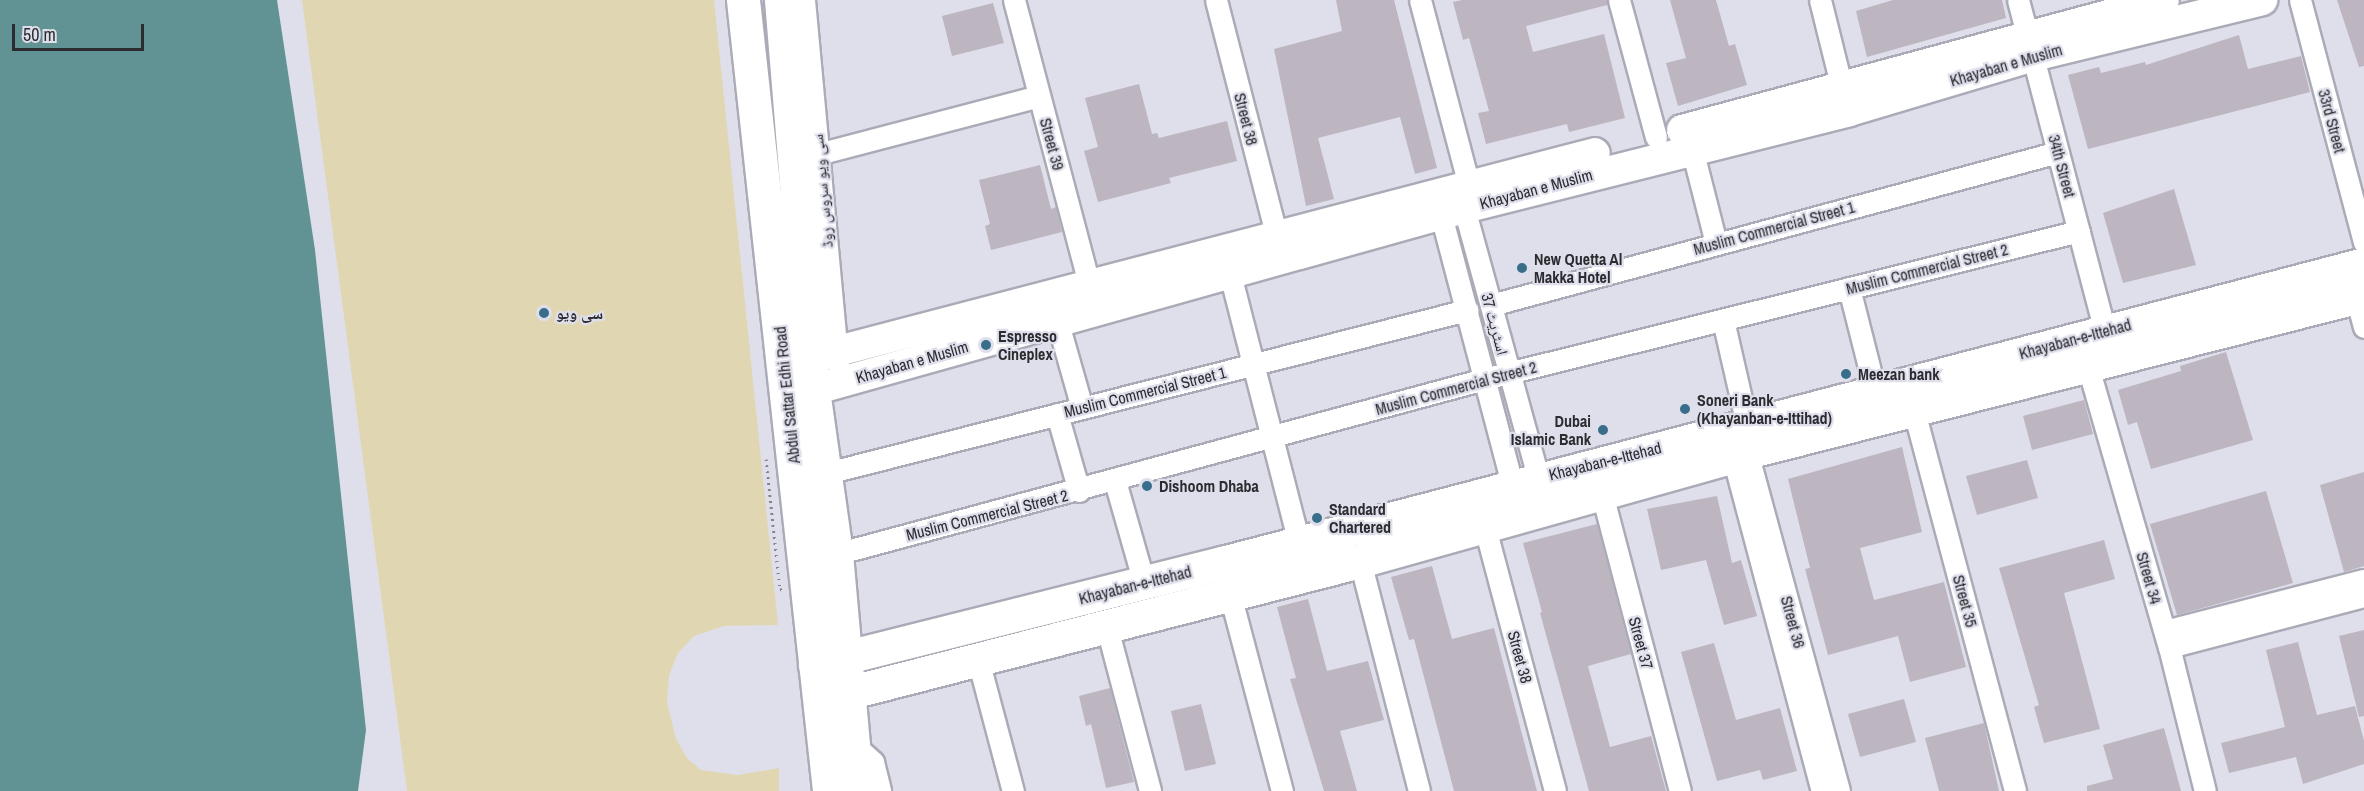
<!DOCTYPE html>
<meta charset="utf-8">
<style>
body{margin:0}
#map{position:relative;width:2364px;height:791px;overflow:hidden;background:#dedfeb;font-family:"Archivo Narrow","Noto Naskh Arabic",sans-serif}
div>[style]{position:absolute}
.sand>*{inset:0;background:#e0d7b2}
.water>*{inset:0;background:#629394}
.building>*{inset:0;background:#bdb5bf}
.path>*{height:3px;margin-top:-1.5px;transform-origin:0;background:repeating-linear-gradient(90deg,#84848d 0 1.5px,transparent 0 6px)}
.roads{filter:drop-shadow(2px 0 #aaabb6) drop-shadow(-2px 0 #aaabb6) drop-shadow(0 2px #aaabb6) drop-shadow(0 -2px #aaabb6)}
.street>*{height:21px;margin:-10.5px;padding:0 10.5px;transform-origin:10.5px;border-radius:10.5px;background:#fff}
.secondary>*{height:30px;margin:-15px;padding:0 15px;transform-origin:15px;border-radius:15px;background:#fff}
.primary>*{height:33px;margin:-16.5px;padding:0 16.5px;transform-origin:16.5px;border-radius:16.5px;background:#fff}
.dots>*{width:16px;height:16px;translate:-50% -50%;box-sizing:border-box;border:3px solid #dedfeb;border-radius:50%}
span{translate:-50% -50%;white-space:nowrap;text-align:center;line-height:1.15;-webkit-text-stroke:4.5px #dedfeb;paint-order:stroke}
.street-label{font-size:16px;color:#2b2b30}
.poi-label{font-size:16px;color:#2b2b30;font-weight:700}
.left{translate:0 -50%;text-align:left}
.right{translate:-100% -50%;text-align:right}
.scale{position:absolute;left:12px;top:24px;width:132px;height:27px;box-sizing:border-box;border:3px solid #2b2b30;border-top:0;padding-left:8px;font-size:18px;line-height:21px;white-space:nowrap;color:#2b2b30;-webkit-text-stroke:4px #dedfeb;paint-order:stroke}
</style>
<div id="map">
<div class="sand">
<div style="clip-path:polygon(302px 0,714px 0,778px 625px,724px 626px,694px 636px,678px 653px,669px 675px,667px 702px,676px 739px,687px 758px,701px 770px,738px 775px,779px 768px,779px 791px,407px 791px)"></div>
</div>
<div class="water">
<div style="clip-path:polygon(0 0,277px 0,315px 250px,366px 730px,358px 791px,0 791px)"></div>
</div>
<div class="building">
<div style="clip-path:polygon(1336px 0,1394px 0,1437px 168px,1415px 174px,1400px 117px,1318px 138px,1334px 199px,1306px 206px,1274px 49px,1342px 31px)"></div>
<div style="clip-path:polygon(1462px 0,1607px 0,1607px 5px,1526px 26px,1533px 52px,1604px 34px,1625px 118px,1569px 132px,1567px 124px,1486px 144px,1478px 113px,1489px 111px,1469px 38px,1463px 40px,1453px 2px)"></div>
<div style="clip-path:polygon(1670px 0,1716px 0,1729px 46px,1735px 44px,1747px 85px,1678px 106px,1666px 63px,1686px 58px)"></div>
<div style="clip-path:polygon(1893px 0,2002px 0,2006px 18px,1867px 57px,1856px 11px)"></div>
<div style="clip-path:polygon(2337px 0,2364px 0,2364px 66px,2359px 67px)"></div>
<div style="clip-path:polygon(993px 3px,1004px 43px,952px 56px,942px 16px)"></div>
<div style="clip-path:polygon(2239px 35px,2248px 69px,2301px 56px,2310px 92px,2088px 149px,2068px 75px,2099px 67px,2101px 73px,2145px 62px,2146px 65px)"></div>
<div style="clip-path:polygon(1139px 84px,1152px 134px,1157px 133px,1159px 138px,1227px 121px,1237px 161px,1169px 178px,1171px 183px,1098px 202px,1084px 151px,1098px 147px,1085px 98px)"></div>
<div style="clip-path:polygon(1040px 165px,1051px 209px,1056px 207px,1062px 232px,991px 250px,985px 226px,990px 224px,979px 180px)"></div>
<div style="clip-path:polygon(2174px 189px,2196px 265px,2123px 283px,2103px 213px)"></div>
<div style="clip-path:polygon(2226px 352px,2253px 440px,2151px 469px,2137px 422px,2128px 425px,2118px 390px,2181px 371px,2180px 366px)"></div>
<div style="clip-path:polygon(2084px 400px,2093px 434px,2032px 450px,2023px 416px)"></div>
<div style="clip-path:polygon(1902px 447px,1922px 532px,1860px 548px,1874px 600px,1944px 582px,1966px 667px,1910px 682px,1898px 636px,1828px 655px,1805px 569px,1810px 568px,1788px 479px)"></div>
<div style="clip-path:polygon(2027px 460px,2038px 498px,1977px 515px,1966px 476px)"></div>
<div style="clip-path:polygon(2364px 472px,2364px 566px,2344px 572px,2320px 485px)"></div>
<div style="clip-path:polygon(2266px 491px,2293px 583px,2177px 615px,2150px 524px)"></div>
<div style="clip-path:polygon(1717px 496px,1732px 563px,1741px 560px,1757px 616px,1724px 625px,1706px 560px,1661px 570px,1647px 509px)"></div>
<div style="clip-path:polygon(1597px 524px,1631px 654px,1588px 666px,1610px 747px,1651px 736px,1666px 791px,1589px 791px,1540px 613px,1542px 612px,1523px 543px)"></div>
<div style="clip-path:polygon(2104px 540px,2115px 579px,2064px 593px,2100px 729px,2044px 743px,2034px 707px,2039px 705px,1999px 568px)"></div>
<div style="clip-path:polygon(1432px 566px,1452px 639px,1494px 628px,1537px 791px,1454px 791px,1414px 639px,1409px 640px,1391px 577px)"></div>
<div style="clip-path:polygon(1308px 599px,1327px 671px,1368px 661px,1384px 720px,1340px 731px,1357px 791px,1324px 791px,1290px 679px,1296px 678px,1277px 607px)"></div>
<div style="clip-path:polygon(2364px 630px,2364px 716px,2359px 717px,2339px 636px)"></div>
<div style="clip-path:polygon(2298px 642px,2317px 715px,2355px 706px,2364px 741px,2364px 764px,2303px 784px,2296px 757px,2229px 773px,2221px 743px,2285px 727px,2266px 650px)"></div>
<div style="clip-path:polygon(1714px 643px,1736px 720px,1780px 708px,1797px 771px,1763px 780px,1760px 770px,1717px 781px,1681px 652px)"></div>
<div style="clip-path:polygon(1110px 688px,1134px 782px,1106px 788px,1091px 724px,1086px 726px,1079px 696px)"></div>
<div style="clip-path:polygon(1904px 699px,1916px 742px,1860px 757px,1848px 714px)"></div>
<div style="clip-path:polygon(1201px 704px,1216px 764px,1185px 771px,1171px 711px)"></div>
<div style="clip-path:polygon(1984px 723px,1999px 791px,1939px 791px,1925px 738px)"></div>
<div style="clip-path:polygon(2164px 728px,2181px 791px,2087px 791px,2087px 786px,2113px 779px,2103px 745px)"></div>
</div>
<div class="path">
<div style="left:766px;top:459px;width:131px;rotate:83.9deg"></div>
<div style="left:780px;top:589px;width:3px;rotate:18deg"></div>
</div>
<div class="roads">
<div class="street">
<div style="left:804px;top:0;width:366px;rotate:84.7deg"></div>
<div style="left:1014px;top:0;width:297px;rotate:75.2deg"></div>
<div style="left:1216px;top:0;width:245px;rotate:75.6deg"></div>
<div style="left:1420px;top:0;width:191px;rotate:75.2deg"></div>
<div style="left:1619px;top:0;width:142px;rotate:74.9deg"></div>
<div style="left:1820px;top:0;width:91px;rotate:76deg"></div>
<div style="left:2018px;top:0;width:343px;rotate:75.3deg"></div>
<div style="left:2300px;top:0;width:251px;rotate:75.2deg"></div>
<div style="left:1692px;top:149px;width:97px;rotate:75.7deg"></div>
<div style="left:818px;top:154px;width:228px;rotate:-14.7deg"></div>
<div style="left:1464px;top:208px;width:294px;rotate:74.6deg"></div>
<div style="left:1441px;top:215px;width:294px;rotate:75.2deg"></div>
<div style="left:1230px;top:274px;width:278px;rotate:75.6deg"></div>
<div style="left:1849px;top:288px;width:106px;rotate:75.8deg"></div>
<div style="left:2356px;top:297px;width:31px;rotate:75deg"></div>
<div style="left:1491px;top:305px;width:587px;rotate:-15.1deg"></div>
<div style="left:1057px;top:320px;width:91px;rotate:74.1deg"></div>
<div style="left:1723px;top:320px;width:108px;rotate:77.1deg"></div>
<div style="left:2088px;top:367px;width:291px;rotate:73.9deg"></div>
<div style="left:2169px;top:647px;width:148px;rotate:76deg"></div>
<div style="left:1914px;top:411px;width:393px;rotate:75.1deg"></div>
<div style="left:1057px;top:414px;width:80px;rotate:74.1deg"></div>
<div style="left:1747px;top:452px;width:351px;rotate:74.8deg"></div>
<div style="left:1733px;top:457px;width:346px;rotate:75.1deg"></div>
<div style="left:823px;top:474px;width:665px;rotate:-14.29deg"></div>
<div style="left:1115px;top:481px;width:106px;rotate:74.1deg"></div>
<div style="left:1602px;top:494px;width:307px;rotate:75.3deg"></div>
<div style="left:1484px;top:524px;width:276px;rotate:75.1deg"></div>
<div style="left:836px;top:554px;width:671px;rotate:-15.11deg"></div>
<div style="left:1484px;top:379px;width:613px;rotate:-13.97deg"></div>
<div style="left:1360px;top:561px;width:237px;rotate:75.6deg"></div>
<div style="left:1227px;top:583px;width:215px;rotate:75.2deg"></div>
<div style="left:1106px;top:624px;width:173px;rotate:75.2deg"></div>
<div style="left:2165px;top:631px;width:205px;rotate:-14.4deg"></div>
<div style="left:2169px;top:647px;width:202px;rotate:-14.7deg"></div>
<div style="left:977px;top:656px;width:140px;rotate:75.1deg"></div>
<div style="left:851px;top:742px;width:30px;rotate:42deg"></div>
<div style="left:873px;top:762px;width:30px;rotate:76deg"></div>
</div>
<div class="secondary">
<div style="left:1682px;top:130px;width:499px;rotate:-15.1deg"></div>
<div style="left:811px;top:358px;width:810px;rotate:-14.65deg"></div>
<div style="left:813px;top:390px;width:676px;rotate:-15.62deg"></div>
<div style="left:1464px;top:208px;width:397px;rotate:-14.1deg"></div>
<div style="left:1849px;top:111px;width:192px;rotate:-16.6deg"></div>
<div style="left:2033px;top:56px;width:236px;rotate:-13.7deg"></div>
</div>
<div class="primary">
<div style="left:743px;top:0;width:796px;rotate:83.79deg"></div>
<div style="left:781px;top:0;width:391px;rotate:85.3deg"></div>
<div style="left:813px;top:390px;width:166px;rotate:82deg"></div>
<div style="left:836px;top:554px;width:238px;rotate:84.9deg"></div>
<div style="left:815px;top:665px;width:420px;rotate:-14.1deg"></div>
<div style="left:1222px;top:563px;width:1180px;rotate:-14.67deg"></div>
<div style="left:820px;top:700px;width:558px;rotate:-14.43deg"></div>
<div style="left:1360px;top:561px;width:402px;rotate:-15.7deg"></div>
<div style="left:1747px;top:452px;width:637px;rotate:-14.28deg"></div>
</div>
</div>
<div class="dots">
<div style="left:1522px;top:268px;background:#396e8a"></div>
<div style="left:544px;top:313px;background:#396e8a"></div>
<div style="left:986px;top:345px;background:#396e8a"></div>
<div style="left:1846px;top:374px;background:#396e8a"></div>
<div style="left:1685px;top:409px;background:#396e8a"></div>
<div style="left:1603px;top:430px;background:#396e8a"></div>
<div style="left:1147px;top:486px;background:#396e8a"></div>
<div style="left:1317px;top:518px;background:#396e8a"></div>
</div>
<div class="street-label">
<span style="left:2006px;top:65px;rotate:-16deg">Khayaban e Muslim</span>
<span style="left:1246px;top:119px;rotate:76deg">Street 38</span>
<span style="left:2332px;top:121px;rotate:75deg">33rd Street</span>
<span style="left:1052px;top:144px;rotate:75deg">Street 39</span>
<span style="left:2062px;top:166px;rotate:75deg">34th Street</span>
<span style="left:1536px;top:189px;rotate:-15deg">Khayaban e Muslim</span>
<span style="left:822px;top:191px;rotate:-95deg">سی ویو سروس روڈ</span>
<span style="left:1774px;top:228px;rotate:-15deg">Muslim Commercial Street 1</span>
<span style="left:1927px;top:269px;rotate:-14deg">Muslim Commercial Street 2</span>
<span style="left:1495px;top:324px;rotate:75deg">اسٹریٹ 37</span>
<span style="left:2075px;top:339px;rotate:-15deg">Khayaban-e-Ittehad</span>
<span style="left:912px;top:362px;rotate:-16deg">Khayaban e Muslim</span>
<span style="left:1456px;top:388px;rotate:-15deg">Muslim Commercial Street 2</span>
<span style="left:1145px;top:392px;rotate:-14deg">Muslim Commercial Street 1</span>
<span style="left:787px;top:395px;rotate:-96deg">Abdul Sattar Edhi Road</span>
<span style="left:1605px;top:461px;rotate:-14deg">Khayaban-e-Ittehad</span>
<span style="left:987px;top:515px;rotate:-14deg">Muslim Commercial Street 2</span>
<span style="left:2149px;top:578px;rotate:74deg">Street 34</span>
<span style="left:1135px;top:585px;rotate:-14deg">Khayaban-e-Ittehad</span>
<span style="left:1965px;top:601px;rotate:75deg">Street 35</span>
<span style="left:1793px;top:622px;rotate:75deg">Street 36</span>
<span style="left:1641px;top:643px;rotate:75deg">Street 37</span>
<span style="left:1520px;top:657px;rotate:75deg">Street 38</span>
</div>
<div class="poi-label">
<span class="left" style="left:1534px;top:268px">New Quetta Al<br>Makka Hotel</span>
<span class="left" style="left:556px;top:313px">سی ویو</span>
<span class="left" style="left:998px;top:345px">Espresso<br>Cineplex</span>
<span class="left" style="left:1858px;top:374px">Meezan bank</span>
<span class="left" style="left:1697px;top:409px">Soneri Bank<br>(Khayanban-e-Ittihad)</span>
<span class="right" style="left:1591px;top:430px">Dubai<br>Islamic Bank</span>
<span class="left" style="left:1159px;top:486px">Dishoom Dhaba</span>
<span class="left" style="left:1329px;top:518px">Standard<br>Chartered</span>
</div>
<div class="scale">50 m</div>
</div>
